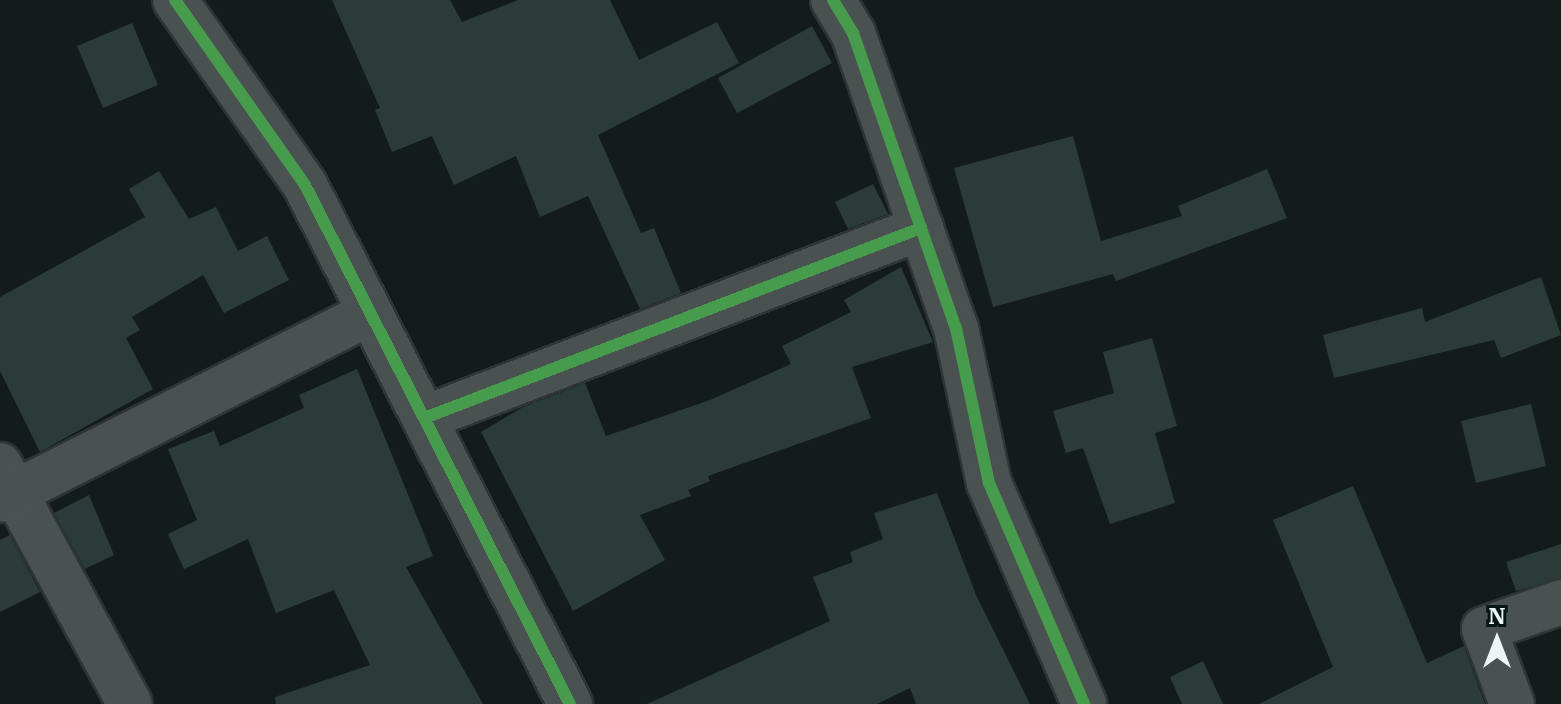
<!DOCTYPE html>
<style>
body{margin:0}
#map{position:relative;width:1561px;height:704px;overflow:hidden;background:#131c1b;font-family:"IBM Plex Serif",serif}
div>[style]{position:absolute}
.building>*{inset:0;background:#2b3b37}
.roads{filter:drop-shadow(2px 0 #2e3534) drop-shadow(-2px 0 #2e3534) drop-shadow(0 2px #2e3534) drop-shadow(0 -2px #2e3534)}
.street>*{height:44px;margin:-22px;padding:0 22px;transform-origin:22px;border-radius:22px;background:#4a5251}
.cycleway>*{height:12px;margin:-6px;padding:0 6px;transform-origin:6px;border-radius:6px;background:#469c4c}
span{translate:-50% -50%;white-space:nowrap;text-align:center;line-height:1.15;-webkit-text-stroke:8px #061614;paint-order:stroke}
.north{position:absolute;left:1457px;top:600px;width:80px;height:80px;-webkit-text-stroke:6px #061614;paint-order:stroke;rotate:0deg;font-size:22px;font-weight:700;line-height:32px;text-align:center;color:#ecf7f5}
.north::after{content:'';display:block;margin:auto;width:28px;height:36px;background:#ecf7f5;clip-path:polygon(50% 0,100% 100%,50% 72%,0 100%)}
</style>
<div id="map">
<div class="building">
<div style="clip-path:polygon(332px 0,450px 0,462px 22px,518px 0,610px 0,639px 60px,717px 22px,739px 63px,598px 135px,641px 233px,654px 228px,681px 293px,640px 309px,588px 196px,540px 217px,516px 156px,454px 185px,432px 136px,392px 152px,375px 110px,380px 108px)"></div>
<div style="clip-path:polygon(132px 23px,158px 85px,103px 108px,77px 46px)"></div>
<div style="clip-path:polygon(812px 26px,832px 63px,737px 113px,718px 78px)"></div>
<div style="clip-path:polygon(1073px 136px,1101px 241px,1182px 216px,1178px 206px,1267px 169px,1287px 218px,1116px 281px,1113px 274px,993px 307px,954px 168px)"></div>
<div style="clip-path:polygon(159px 171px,189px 219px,216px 207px,238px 251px,267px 236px,289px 280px,224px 313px,203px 275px,132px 317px,140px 330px,126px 338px,153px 389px,40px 452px,0 371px,0 297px,145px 217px,129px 189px)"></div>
<div style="clip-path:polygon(873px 184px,888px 214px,848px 229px,835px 202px)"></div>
<div style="clip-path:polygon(901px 267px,933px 342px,852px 367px,871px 418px,708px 476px,710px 481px,688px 490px,691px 496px,640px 515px,665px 560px,573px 611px,481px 432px,523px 407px,585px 383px,606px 436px,710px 400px,791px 364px,782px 346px,851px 312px,844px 300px)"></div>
<div style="clip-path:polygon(1541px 277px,1561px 335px,1501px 358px,1494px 340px,1334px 378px,1323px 335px,1422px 308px,1425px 322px)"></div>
<div style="clip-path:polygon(1152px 338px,1177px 426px,1155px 433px,1175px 503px,1110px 524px,1083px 448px,1066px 453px,1053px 411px,1114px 393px,1103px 352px)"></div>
<div style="clip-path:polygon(357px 369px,433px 556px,406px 567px,483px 704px,276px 704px,275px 697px,370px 665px,334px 590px,276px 613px,248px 539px,184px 569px,168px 534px,197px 520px,168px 449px,214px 431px,220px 446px,304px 408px,299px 395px)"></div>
<div style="clip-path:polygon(1531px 404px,1546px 466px,1476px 483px,1461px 421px)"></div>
<div style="clip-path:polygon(1353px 486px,1427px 663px,1464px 646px,1485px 704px,1259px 704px,1333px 667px,1273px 520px)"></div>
<div style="clip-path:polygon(937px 493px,976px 595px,1030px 704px,916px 704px,910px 688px,877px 704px,647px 704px,830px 621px,813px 577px,853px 562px,850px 552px,883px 539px,874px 513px)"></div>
<div style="clip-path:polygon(89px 495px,114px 555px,85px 569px,54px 513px)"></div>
<div style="clip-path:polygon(10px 535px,40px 592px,0 612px,0 540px)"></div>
<div style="clip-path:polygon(1561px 544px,1561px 578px,1516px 591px,1506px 562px)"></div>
<div style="clip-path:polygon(1203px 661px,1223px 704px,1182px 704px,1170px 677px)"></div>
</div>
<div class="roads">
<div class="street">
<div style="left:175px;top:0;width:226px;rotate:54.9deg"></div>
<div style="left:305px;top:185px;width:583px;rotate:62.95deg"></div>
<div style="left:833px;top:0;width:39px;rotate:59deg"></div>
<div style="left:853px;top:33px;width:312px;rotate:70.8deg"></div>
<div style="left:956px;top:328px;width:158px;rotate:78deg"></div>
<div style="left:989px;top:483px;width:241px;rotate:66.7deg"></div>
<div style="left:427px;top:417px;width:529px;rotate:-20.94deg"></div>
<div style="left:0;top:465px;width:272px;rotate:61.5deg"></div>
<div style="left:0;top:500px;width:413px;rotate:-26.8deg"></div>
<div style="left:1512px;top:704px;width:80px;rotate:-110.5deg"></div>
<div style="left:1484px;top:629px;width:82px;rotate:-19.3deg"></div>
</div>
</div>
<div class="cycleway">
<div style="left:175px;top:0;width:226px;rotate:54.9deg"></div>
<div style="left:305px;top:185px;width:583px;rotate:62.95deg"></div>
<div style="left:833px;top:0;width:39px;rotate:59deg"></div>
<div style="left:853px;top:33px;width:312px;rotate:70.8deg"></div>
<div style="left:956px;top:328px;width:158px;rotate:78deg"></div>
<div style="left:989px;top:483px;width:241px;rotate:66.7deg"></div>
<div style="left:427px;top:417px;width:529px;rotate:-20.94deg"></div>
</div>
<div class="north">N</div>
</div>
